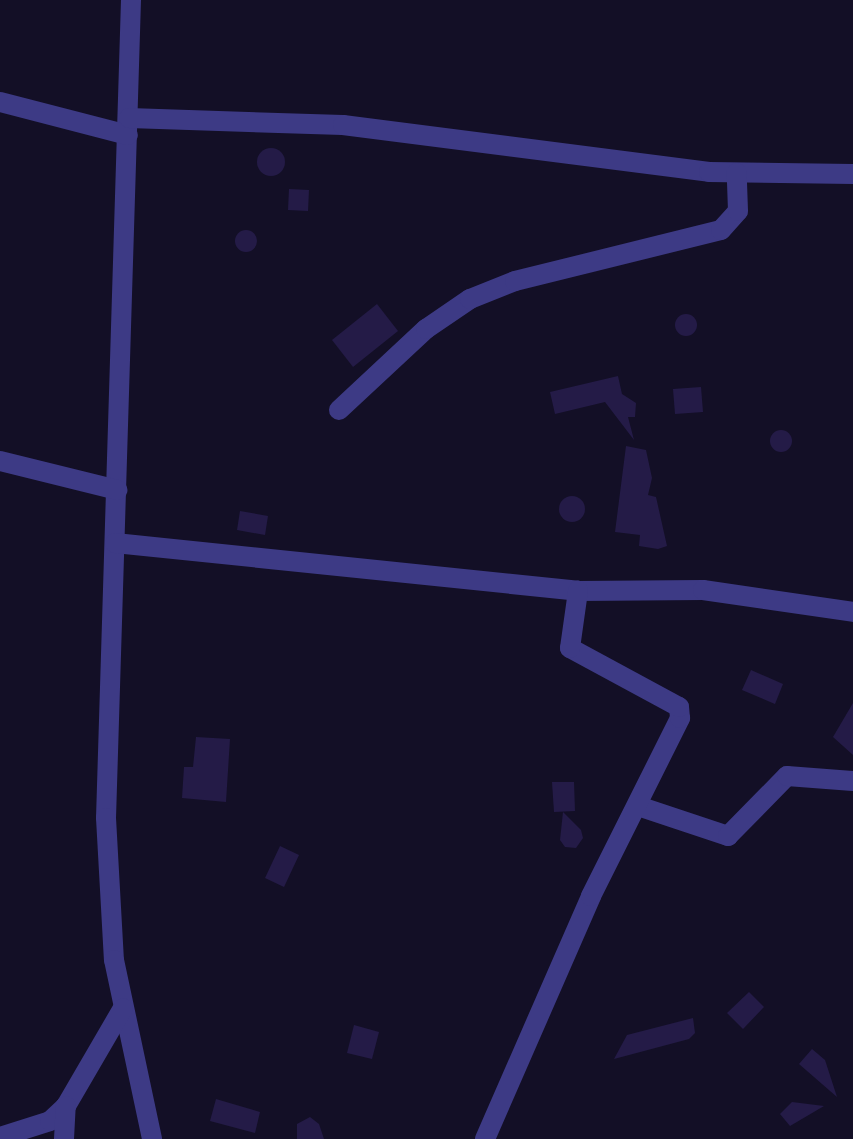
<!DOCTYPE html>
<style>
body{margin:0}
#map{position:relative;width:853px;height:1139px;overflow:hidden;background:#130f26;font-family:Rubik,sans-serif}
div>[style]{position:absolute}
.building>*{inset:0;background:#241b47}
.round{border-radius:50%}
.minor>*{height:20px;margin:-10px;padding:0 10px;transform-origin:10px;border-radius:10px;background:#3d3a85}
span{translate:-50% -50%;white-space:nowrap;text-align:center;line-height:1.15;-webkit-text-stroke:6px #130f26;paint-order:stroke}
</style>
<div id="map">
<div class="building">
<div class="round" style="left:257px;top:148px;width:28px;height:28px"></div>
<div style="clip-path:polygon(289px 189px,309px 190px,308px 211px,288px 210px)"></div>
<div class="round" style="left:235px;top:230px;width:22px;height:22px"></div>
<div style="clip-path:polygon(377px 304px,398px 331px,353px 367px,332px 340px)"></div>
<div class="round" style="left:675px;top:314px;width:22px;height:22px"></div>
<div style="clip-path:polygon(618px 376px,622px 394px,636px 403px,635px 417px,628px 417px,634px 440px,605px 402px,555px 414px,550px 392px)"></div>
<div style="clip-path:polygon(701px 387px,703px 412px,675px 414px,673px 389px)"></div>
<div class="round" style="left:770px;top:430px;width:22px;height:22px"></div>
<div style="clip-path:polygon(626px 446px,646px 450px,652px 478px,648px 495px,656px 497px,667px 546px,658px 549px,639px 546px,640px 535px,615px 532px)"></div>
<div class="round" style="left:559px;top:496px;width:26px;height:26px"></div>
<div style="clip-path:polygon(240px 511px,268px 516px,265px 535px,237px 530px)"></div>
<div style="clip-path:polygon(751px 670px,783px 684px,775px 704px,742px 690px)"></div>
<div style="clip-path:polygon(853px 703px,853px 755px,833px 737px)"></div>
<div style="clip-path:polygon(196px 737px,230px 739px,226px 802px,182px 798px,184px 767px,193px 767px)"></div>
<div style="clip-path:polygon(552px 782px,574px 782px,575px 811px,554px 812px)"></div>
<div style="clip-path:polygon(563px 812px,581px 830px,583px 838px,576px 848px,565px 847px,560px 840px)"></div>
<div style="clip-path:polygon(280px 846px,299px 855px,284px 887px,265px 878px)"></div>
<div style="clip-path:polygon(749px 992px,764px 1007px,743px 1029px,727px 1013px)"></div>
<div style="clip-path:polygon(693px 1018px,695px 1033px,689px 1039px,614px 1059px,627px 1035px)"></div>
<div style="clip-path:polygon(354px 1025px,379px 1032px,372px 1059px,347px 1053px)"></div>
<div style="clip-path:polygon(812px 1049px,825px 1060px,837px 1097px,799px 1064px)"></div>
<div style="clip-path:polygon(216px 1099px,260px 1112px,255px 1133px,210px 1121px)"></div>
<div style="clip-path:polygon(792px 1102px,824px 1106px,790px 1126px,780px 1114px)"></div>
<div style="clip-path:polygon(310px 1117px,319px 1124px,324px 1139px,297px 1139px,297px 1124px)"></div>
</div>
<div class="minor">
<div style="left:131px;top:0;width:818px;rotate:91.75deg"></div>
<div style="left:106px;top:818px;width:142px;rotate:86.8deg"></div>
<div style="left:114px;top:960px;width:183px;rotate:78deg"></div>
<div style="left:0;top:102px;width:132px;rotate:14.5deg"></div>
<div style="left:129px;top:118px;width:214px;rotate:1.9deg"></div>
<div style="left:343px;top:125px;width:369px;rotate:7.3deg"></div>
<div style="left:709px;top:172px;width:144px;rotate:0.8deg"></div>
<div style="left:339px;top:410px;width:119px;rotate:-43deg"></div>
<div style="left:426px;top:329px;width:53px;rotate:-34.3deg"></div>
<div style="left:470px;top:299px;width:48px;rotate:-21.8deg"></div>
<div style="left:515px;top:281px;width:212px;rotate:-13.9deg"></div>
<div style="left:721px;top:230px;width:25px;rotate:-48deg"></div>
<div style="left:738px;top:211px;width:38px;rotate:-92deg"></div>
<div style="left:0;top:461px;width:121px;rotate:13.9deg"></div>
<div style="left:115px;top:543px;width:465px;rotate:5.9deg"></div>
<div style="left:578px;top:591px;width:125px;rotate:-0.5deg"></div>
<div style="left:703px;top:590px;width:152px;rotate:8.3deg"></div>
<div style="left:638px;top:806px;width:95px;rotate:18.4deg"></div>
<div style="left:728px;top:836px;width:84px;rotate:-45.5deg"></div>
<div style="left:787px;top:776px;width:66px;rotate:4.3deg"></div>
<div style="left:0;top:1137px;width:52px;rotate:-17.7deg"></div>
<div style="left:50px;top:1121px;width:22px;rotate:-43deg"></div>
<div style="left:66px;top:1106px;width:113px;rotate:-59.8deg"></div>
<div style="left:64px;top:1139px;width:33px;rotate:-87deg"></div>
<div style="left:485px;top:1139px;width:265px;rotate:-66.4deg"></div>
<div style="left:591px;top:896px;width:199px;rotate:-63.4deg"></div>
<div style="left:680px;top:718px;width:11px;rotate:-95deg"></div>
<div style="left:679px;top:707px;width:124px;rotate:-151.6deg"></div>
<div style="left:570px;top:648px;width:58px;rotate:-82deg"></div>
</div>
</div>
